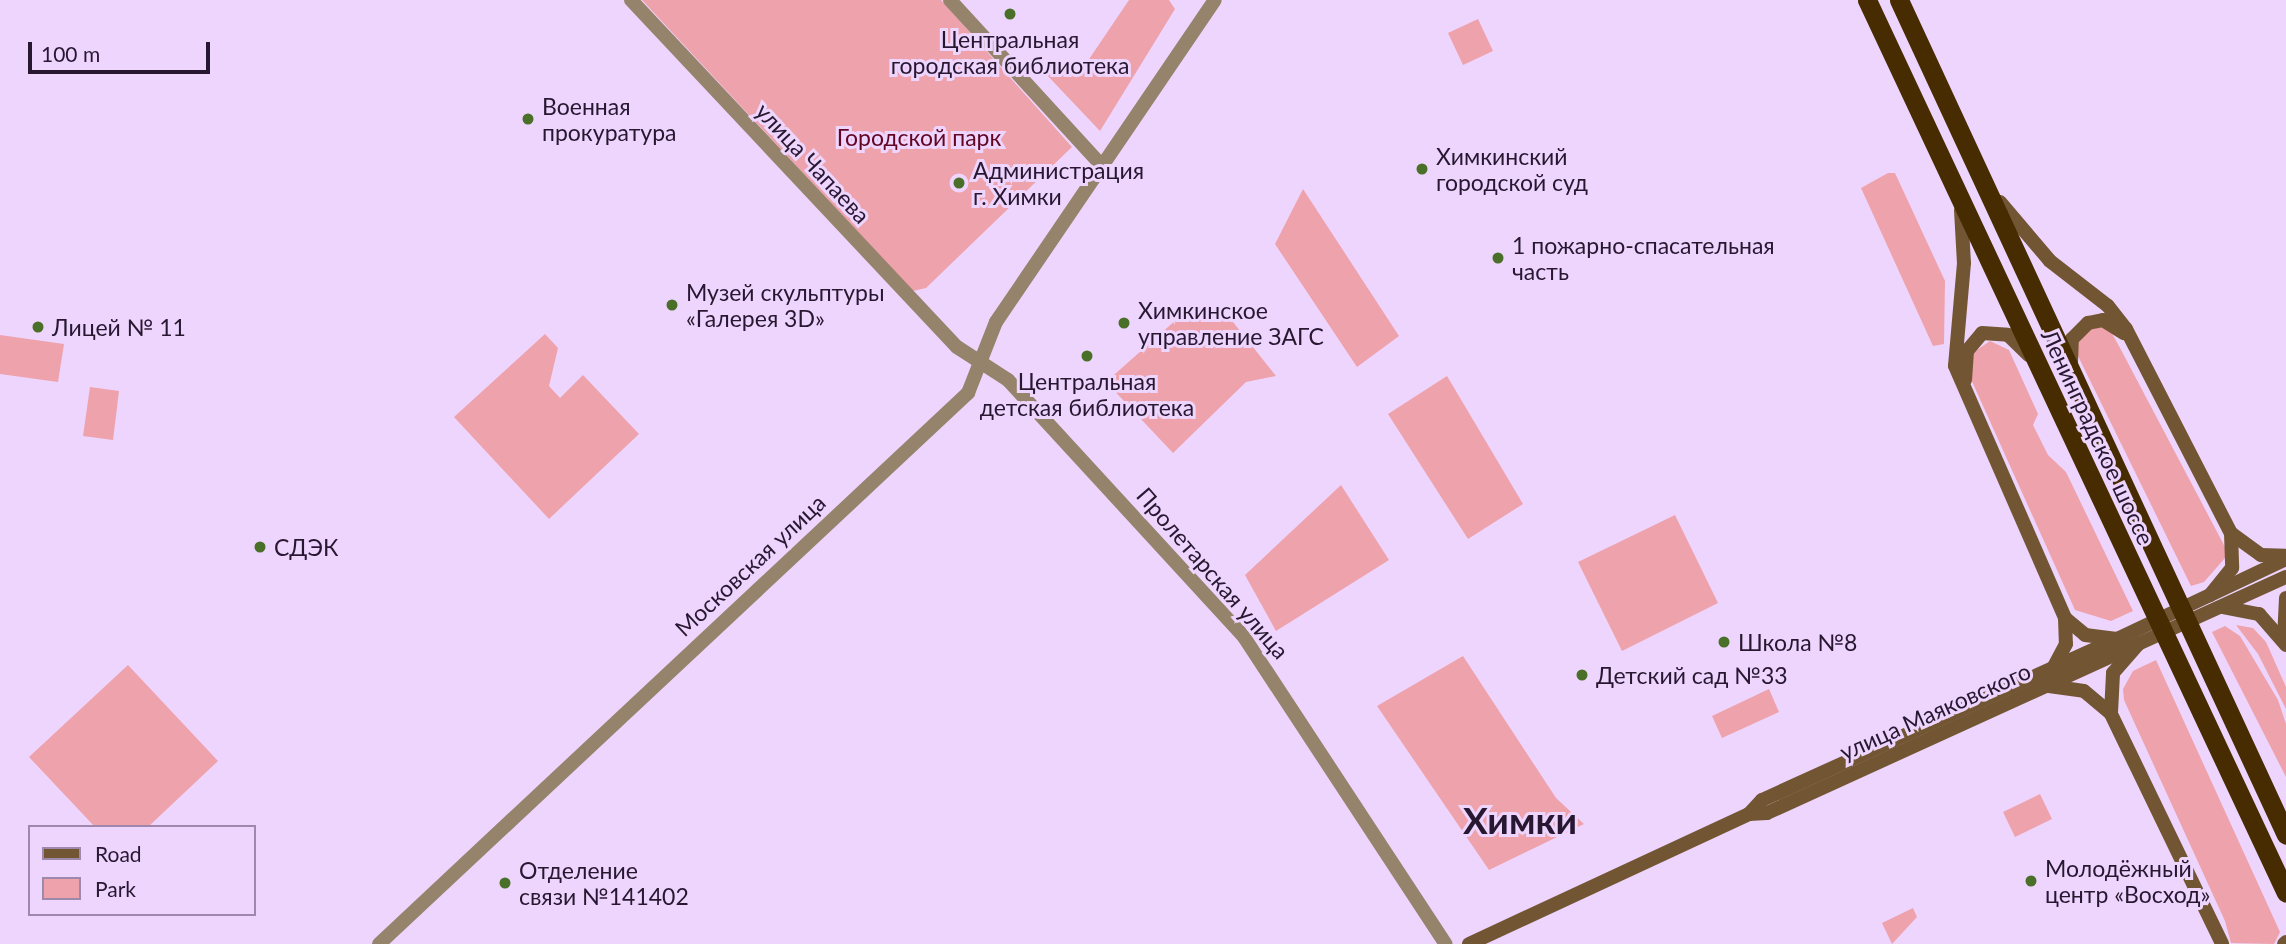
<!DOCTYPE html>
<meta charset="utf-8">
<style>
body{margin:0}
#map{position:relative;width:2286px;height:944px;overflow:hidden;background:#eed5fe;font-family:Lato,sans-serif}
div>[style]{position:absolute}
.green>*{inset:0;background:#eea2ab}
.tertiary>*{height:14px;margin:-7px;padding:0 7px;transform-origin:7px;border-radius:7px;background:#96836b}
.secondary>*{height:14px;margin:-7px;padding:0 7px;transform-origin:7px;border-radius:7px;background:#725633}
.trunk>*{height:19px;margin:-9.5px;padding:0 9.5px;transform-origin:9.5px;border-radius:9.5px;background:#472c02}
.dots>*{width:19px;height:19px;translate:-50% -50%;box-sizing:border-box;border:4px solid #eed5fe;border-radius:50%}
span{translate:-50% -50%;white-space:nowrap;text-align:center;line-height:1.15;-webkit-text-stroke:6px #eed5fe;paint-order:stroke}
.poi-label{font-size:23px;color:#271730}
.left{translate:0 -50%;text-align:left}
.park-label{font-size:23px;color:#620622}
.street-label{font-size:23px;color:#271730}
.town-label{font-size:37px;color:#271730;font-weight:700}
.legend{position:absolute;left:28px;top:825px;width:228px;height:91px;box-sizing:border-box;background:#eed5fe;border:2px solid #9e89ac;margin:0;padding:9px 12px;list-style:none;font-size:21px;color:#271730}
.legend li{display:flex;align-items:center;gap:14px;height:35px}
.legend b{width:35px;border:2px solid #9e89ac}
.scale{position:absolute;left:28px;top:42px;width:182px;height:32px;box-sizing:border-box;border:4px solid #271730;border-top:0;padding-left:9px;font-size:21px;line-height:24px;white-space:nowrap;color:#271730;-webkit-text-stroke:5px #eed5fe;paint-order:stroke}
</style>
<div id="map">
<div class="green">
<div style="clip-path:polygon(642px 0,941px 0,1072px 147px,926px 288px,913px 291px)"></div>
<div style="clip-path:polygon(1129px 0,1169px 0,1175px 9px,1100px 131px,1045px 73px,1059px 60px,1079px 74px)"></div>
<div style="clip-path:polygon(1478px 19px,1493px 51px,1463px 65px,1448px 33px)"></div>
<div style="clip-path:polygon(1888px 173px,1895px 173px,1945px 281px,1944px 344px,1933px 346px,1861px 188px)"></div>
<div style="clip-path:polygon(1303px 189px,1399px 336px,1357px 367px,1275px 244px)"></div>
<div style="clip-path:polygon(1205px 305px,1233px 322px,1276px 376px,1246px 382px,1173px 453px,1106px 382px,1186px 311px,1193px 318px)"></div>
<div style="clip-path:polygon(2099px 327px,2110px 330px,2119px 346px,2225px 547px,2225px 558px,2204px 582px,2191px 586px,2078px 356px,2077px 345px,2088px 330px)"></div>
<div style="clip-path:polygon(545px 334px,558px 348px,549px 386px,560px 398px,583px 375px,639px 434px,549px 519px,454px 417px)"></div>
<div style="clip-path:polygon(0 335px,64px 344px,58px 382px,0 374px)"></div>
<div style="clip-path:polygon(1990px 341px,2009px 350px,2038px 414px,2033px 425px,2048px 455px,2066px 472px,2133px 611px,2111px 621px,2075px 610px,1970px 377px,1974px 352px)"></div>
<div style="clip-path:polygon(1447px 376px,1523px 504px,1468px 539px,1388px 414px)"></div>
<div style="clip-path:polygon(90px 387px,119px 391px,113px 440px,83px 436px)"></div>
<div style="clip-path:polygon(1341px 485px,1389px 560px,1276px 631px,1245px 575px)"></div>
<div style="clip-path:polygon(1675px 515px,1718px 603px,1622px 651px,1578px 562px)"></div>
<div style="clip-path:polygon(2236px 625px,2253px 628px,2266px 642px,2286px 687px,2286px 709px,2258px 654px)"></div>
<div style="clip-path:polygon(2225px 626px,2240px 636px,2278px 700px,2286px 724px,2286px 777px,2212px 632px)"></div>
<div style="clip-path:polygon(1463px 656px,1556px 798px,1584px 824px,1489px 870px,1377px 706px)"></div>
<div style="clip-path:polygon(2156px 660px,2280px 932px,2274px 944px,2231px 943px,2225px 921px,2124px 700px,2123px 689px,2133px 671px)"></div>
<div style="clip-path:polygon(128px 665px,218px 761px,148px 827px,95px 827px,29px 757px)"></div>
<div style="clip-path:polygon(1769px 689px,1779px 712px,1722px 738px,1712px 716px)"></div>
<div style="clip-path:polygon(2040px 794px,2052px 819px,2015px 837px,2003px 812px)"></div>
<div style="clip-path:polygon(1913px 908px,1917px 917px,1892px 944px,1882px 923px)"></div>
</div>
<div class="tertiary">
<div style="left:631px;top:0;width:476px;rotate:46.8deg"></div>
<div style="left:957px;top:347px;width:61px;rotate:32.9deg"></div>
<div style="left:1008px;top:380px;width:349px;rotate:47.4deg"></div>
<div style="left:1244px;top:637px;width:367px;rotate:56.7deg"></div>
<div style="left:950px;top:0;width:225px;rotate:47.5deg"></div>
<div style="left:379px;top:944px;width:807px;rotate:-43.09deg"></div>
<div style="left:968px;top:393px;width:76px;rotate:-68.5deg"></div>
<div style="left:996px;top:322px;width:389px;rotate:-55.8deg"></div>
</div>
<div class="secondary">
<div style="left:2000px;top:202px;width:77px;rotate:49.7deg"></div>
<div style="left:2050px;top:261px;width:73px;rotate:37.8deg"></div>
<div style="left:2108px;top:306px;width:29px;rotate:52deg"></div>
<div style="left:2126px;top:329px;width:229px;rotate:62.8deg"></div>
<div style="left:2231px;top:533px;width:35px;rotate:88deg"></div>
<div style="left:2232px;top:568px;width:35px;rotate:129deg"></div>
<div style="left:1961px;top:210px;width:53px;rotate:86.8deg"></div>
<div style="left:1964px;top:263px;width:103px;rotate:95deg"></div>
<div style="left:1955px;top:366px;width:275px;rotate:66.4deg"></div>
<div style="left:2065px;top:618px;width:26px;rotate:88deg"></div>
<div style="left:2066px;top:644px;width:30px;rotate:118deg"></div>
<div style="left:2071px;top:363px;width:24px;rotate:-88deg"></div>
<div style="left:2072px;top:339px;width:23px;rotate:-45deg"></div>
<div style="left:2088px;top:323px;width:15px;rotate:-11deg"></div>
<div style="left:2103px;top:320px;width:25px;rotate:32deg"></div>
<div style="left:1965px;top:380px;width:29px;rotate:-86deg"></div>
<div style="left:1967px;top:351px;width:23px;rotate:-50deg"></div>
<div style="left:1982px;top:333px;width:26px;rotate:4deg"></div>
<div style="left:2008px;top:335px;width:29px;rotate:44deg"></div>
<div style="left:2232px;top:534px;width:36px;rotate:36deg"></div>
<div style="left:2261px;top:555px;width:24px;rotate:2deg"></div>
<div style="left:2222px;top:607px;width:38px;rotate:11deg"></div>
<div style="left:2259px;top:614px;width:41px;rotate:48.9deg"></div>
<div style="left:2065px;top:618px;width:26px;rotate:40deg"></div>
<div style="left:2085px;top:635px;width:32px;rotate:7deg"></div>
<div style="left:2117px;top:639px;width:187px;rotate:-25.3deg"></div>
<div style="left:2284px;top:639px;width:41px;rotate:-87.2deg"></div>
<div style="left:2049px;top:686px;width:35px;rotate:8deg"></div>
<div style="left:2084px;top:691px;width:35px;rotate:40deg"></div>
<div style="left:2111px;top:714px;width:255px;rotate:64.2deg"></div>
<div style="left:2111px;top:713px;width:40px;rotate:-87.1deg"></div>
<div style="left:2113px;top:673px;width:38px;rotate:-49deg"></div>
<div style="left:2138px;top:644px;width:162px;rotate:-24.4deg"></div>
<div style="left:1749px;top:814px;width:19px;rotate:-47deg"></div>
<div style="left:1762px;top:800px;width:390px;rotate:-24.4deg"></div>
<div style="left:1469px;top:944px;width:309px;rotate:-24.9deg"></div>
<div style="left:1749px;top:814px;width:18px;rotate:-3deg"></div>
<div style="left:1767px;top:813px;width:408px;rotate:-24.5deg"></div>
<div style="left:2284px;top:944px;width:3px;rotate:-45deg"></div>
</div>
<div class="trunk">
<div style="left:1867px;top:0;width:986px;rotate:64.86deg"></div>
<div style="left:1899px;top:0;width:920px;rotate:65.13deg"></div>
</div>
<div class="dots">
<div style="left:1010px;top:14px;background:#4a6f28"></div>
<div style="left:528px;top:119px;background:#4a6f28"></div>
<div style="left:1422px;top:169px;background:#4a6f28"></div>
<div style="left:959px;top:183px;background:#4a6f28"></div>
<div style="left:1498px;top:258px;background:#4a6f28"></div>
<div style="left:672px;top:305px;background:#4a6f28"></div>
<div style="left:1124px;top:323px;background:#4a6f28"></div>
<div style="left:38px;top:327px;background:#4a6f28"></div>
<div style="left:1087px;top:356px;background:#4a6f28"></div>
<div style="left:260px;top:547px;background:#4a6f28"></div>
<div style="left:1724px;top:642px;background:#4a6f28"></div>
<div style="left:1582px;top:675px;background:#4a6f28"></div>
<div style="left:2031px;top:881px;background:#4a6f28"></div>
<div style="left:505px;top:883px;background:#4a6f28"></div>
</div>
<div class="poi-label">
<span style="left:1010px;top:52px">Центральная<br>городская библиотека</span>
<span class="left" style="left:542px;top:119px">Военная<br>прокуратура</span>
<span class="left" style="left:1436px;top:169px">Химкинский<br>городской суд</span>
<span class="left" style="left:973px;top:183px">Администрация<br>г. Химки</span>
<span class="left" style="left:1512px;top:258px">1 пожарно-спасательная<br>часть</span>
<span class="left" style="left:686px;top:305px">Музей скульптуры<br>«Галерея 3D»</span>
<span class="left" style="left:1138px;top:323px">Химкинское<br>управление ЗАГС</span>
<span class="left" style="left:52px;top:327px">Лицей № 11</span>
<span style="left:1087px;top:394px">Центральная<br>детская библиотека</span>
<span class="left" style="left:274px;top:547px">СДЭК</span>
<span class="left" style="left:1738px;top:642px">Школа №8</span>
<span class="left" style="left:1596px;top:675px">Детский сад №33</span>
<span class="left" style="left:2045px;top:881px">Молодёжный<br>центр «Восход»</span>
<span class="left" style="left:519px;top:883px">Отделение<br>связи №141402</span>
</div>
<div class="park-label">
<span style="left:919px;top:137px">Городской парк</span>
</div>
<div class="street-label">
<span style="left:813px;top:163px;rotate:47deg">улица Чапаева</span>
<span style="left:2098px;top:437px;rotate:65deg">Ленинградское шоссе</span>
<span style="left:750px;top:565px;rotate:-43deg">Московская улица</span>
<span style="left:1213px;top:573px;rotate:49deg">Пролетарская улица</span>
<span style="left:1935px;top:711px;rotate:-24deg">улица Маяковского</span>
</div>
<div class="town-label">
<span style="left:1520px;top:820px">Химки</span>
</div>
<ul class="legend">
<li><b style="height:9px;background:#725633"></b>Road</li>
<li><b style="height:19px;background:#eea2ab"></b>Park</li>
</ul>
<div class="scale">100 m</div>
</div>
